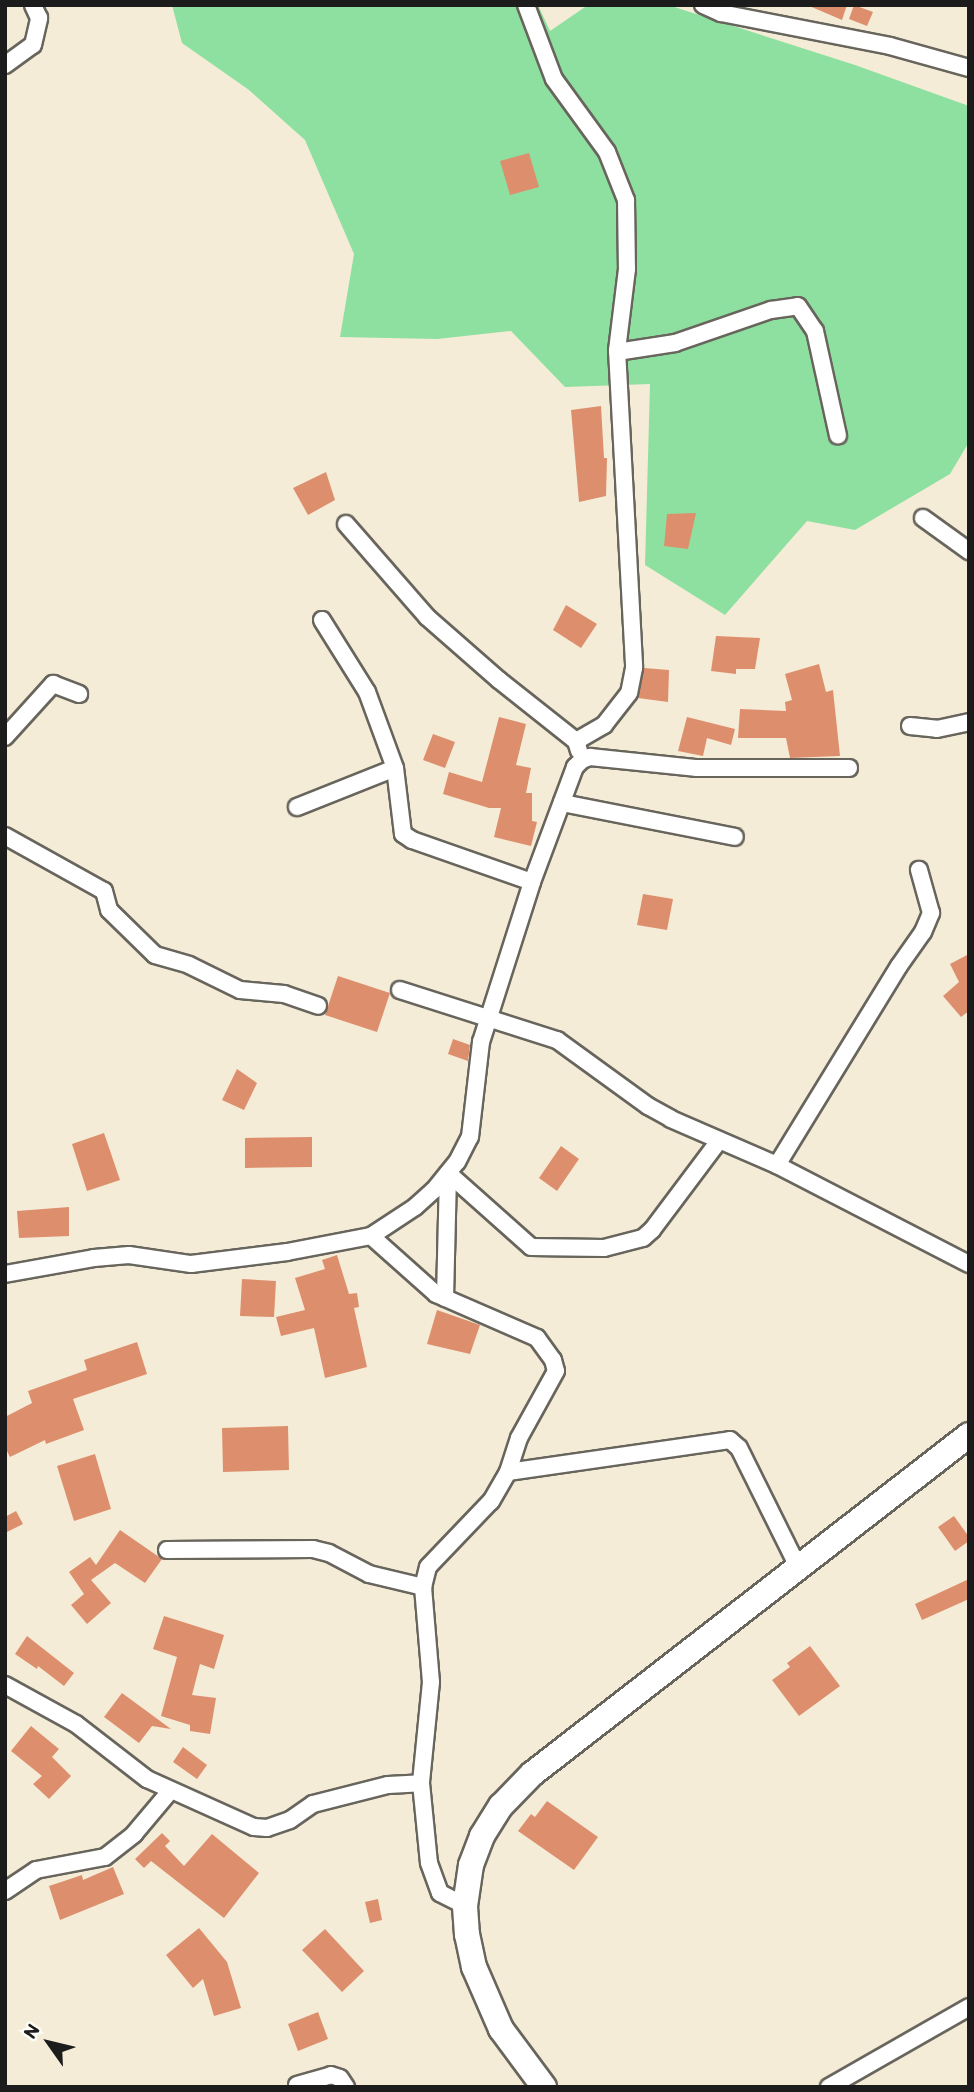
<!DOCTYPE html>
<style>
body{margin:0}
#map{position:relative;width:974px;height:2092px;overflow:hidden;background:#f5ecd7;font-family:Itim,sans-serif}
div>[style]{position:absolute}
.green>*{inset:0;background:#8ee0a0}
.building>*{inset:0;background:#dd8f6d}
.roads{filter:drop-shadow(2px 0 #68655d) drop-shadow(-2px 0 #68655d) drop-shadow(0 2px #68655d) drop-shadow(0 -2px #68655d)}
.minor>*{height:16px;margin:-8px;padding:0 8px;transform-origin:8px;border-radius:8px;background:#fff}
.primary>*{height:24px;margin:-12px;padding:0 12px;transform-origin:12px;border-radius:12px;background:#fff}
span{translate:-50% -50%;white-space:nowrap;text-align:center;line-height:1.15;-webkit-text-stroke:5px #fdfcf7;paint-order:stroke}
.frame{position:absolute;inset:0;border:7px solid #1c1c1c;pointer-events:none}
.north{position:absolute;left:14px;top:2008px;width:70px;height:70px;-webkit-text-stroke:5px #fdfcf7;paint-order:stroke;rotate:304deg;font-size:19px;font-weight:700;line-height:28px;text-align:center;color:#1c1c1c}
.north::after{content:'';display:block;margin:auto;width:24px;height:32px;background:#1c1c1c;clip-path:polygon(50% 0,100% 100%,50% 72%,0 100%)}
</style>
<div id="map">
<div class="green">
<div style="clip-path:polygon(172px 5px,538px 5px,550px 31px,588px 5px,668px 5px,855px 65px,969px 106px,969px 442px,950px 474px,855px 530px,807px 521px,725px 615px,645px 565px,650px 384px,565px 387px,511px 331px,437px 339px,340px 337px,354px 254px,305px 140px,249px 90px,182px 43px)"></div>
</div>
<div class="building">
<div style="clip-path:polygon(807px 5px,847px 5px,842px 20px)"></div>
<div style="clip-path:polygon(854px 5px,873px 12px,867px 26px,849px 19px)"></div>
<div style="clip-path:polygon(529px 153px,539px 187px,510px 195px,500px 161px)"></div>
<div style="clip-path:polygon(601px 406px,604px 458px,607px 458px,606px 496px,579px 502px,571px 410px)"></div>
<div style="clip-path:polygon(326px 472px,335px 500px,308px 515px,293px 488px)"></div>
<div style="clip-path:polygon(696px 513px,688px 549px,664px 546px,667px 514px)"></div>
<div style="clip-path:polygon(566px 605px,597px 624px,581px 648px,553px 630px)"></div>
<div style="clip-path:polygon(716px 636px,760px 638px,755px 669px,736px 669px,736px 674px,711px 671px)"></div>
<div style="clip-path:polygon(819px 664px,826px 692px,833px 690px,840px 756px,790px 758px,786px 738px,738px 738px,740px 709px,786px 711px,785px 702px,792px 700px,785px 674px)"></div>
<div style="clip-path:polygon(644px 668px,669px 670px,668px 702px,638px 698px)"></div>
<div style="clip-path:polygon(499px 717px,526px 724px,516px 765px,531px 768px,526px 793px,532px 793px,532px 821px,537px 822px,531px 846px,494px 837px,501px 808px,489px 808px,443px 794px,449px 772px,482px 782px)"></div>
<div style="clip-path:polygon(687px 717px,735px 729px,731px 745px,707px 738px,703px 756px,678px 751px)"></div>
<div style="clip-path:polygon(433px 734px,455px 742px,445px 768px,423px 760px)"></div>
<div style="clip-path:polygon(643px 894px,673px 899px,667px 930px,637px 925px)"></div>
<div style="clip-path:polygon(969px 954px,969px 1011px,961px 1017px,943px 996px,959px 982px,950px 964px)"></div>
<div style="clip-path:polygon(338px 976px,390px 993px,377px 1032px,325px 1015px)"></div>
<div style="clip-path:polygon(453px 1039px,470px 1045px,468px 1061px,448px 1054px)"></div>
<div style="clip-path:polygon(237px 1069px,257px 1083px,244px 1110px,222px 1100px)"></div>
<div style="clip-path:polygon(104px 1133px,120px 1180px,87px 1191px,72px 1144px)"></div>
<div style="clip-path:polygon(312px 1137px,312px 1167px,245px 1168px,245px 1138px)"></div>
<div style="clip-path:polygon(561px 1146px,579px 1159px,557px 1191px,539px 1178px)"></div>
<div style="clip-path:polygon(69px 1207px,69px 1236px,19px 1238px,17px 1211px)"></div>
<div style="clip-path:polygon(337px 1255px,349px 1294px,357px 1293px,359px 1307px,354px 1308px,367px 1367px,325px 1378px,314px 1328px,281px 1336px,276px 1317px,305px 1310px,295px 1278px,325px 1269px,322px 1260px)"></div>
<div style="clip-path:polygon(242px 1279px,276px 1281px,274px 1317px,240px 1316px)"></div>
<div style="clip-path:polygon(437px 1310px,480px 1325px,470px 1354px,427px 1344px)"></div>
<div style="clip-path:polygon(137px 1342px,147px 1374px,73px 1399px,84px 1430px,46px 1444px,45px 1440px,10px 1457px,5px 1447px,5px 1417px,32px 1403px,28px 1391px,87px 1370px,84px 1360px)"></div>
<div style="clip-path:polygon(288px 1426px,289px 1470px,223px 1472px,222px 1428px)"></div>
<div style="clip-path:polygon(95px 1454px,111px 1509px,74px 1521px,57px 1466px)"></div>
<div style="clip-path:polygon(16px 1511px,23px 1524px,5px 1533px,5px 1517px)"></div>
<div style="clip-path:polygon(954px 1516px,969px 1537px,969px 1541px,955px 1551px,938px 1527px)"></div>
<div style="clip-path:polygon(120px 1530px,162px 1559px,145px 1583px,115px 1563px,91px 1580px,111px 1603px,87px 1624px,71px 1605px,84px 1594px,69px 1572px,90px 1557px,96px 1565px)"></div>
<div style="clip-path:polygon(969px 1579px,969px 1599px,922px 1620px,915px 1604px)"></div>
<div style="clip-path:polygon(164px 1616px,224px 1635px,214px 1669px,200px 1664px,192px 1695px,216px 1698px,210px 1734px,190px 1731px,190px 1725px,161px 1716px,177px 1657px,153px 1649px)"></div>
<div style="clip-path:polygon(27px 1636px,74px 1673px,64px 1686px,38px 1666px,37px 1669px,15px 1654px)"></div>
<div style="clip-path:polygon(810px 1646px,840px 1686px,799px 1716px,772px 1680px,790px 1667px,787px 1663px)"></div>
<div style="clip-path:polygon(122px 1693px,171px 1729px,152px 1726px,139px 1743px,104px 1717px)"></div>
<div style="clip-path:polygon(31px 1726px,59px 1749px,52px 1757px,71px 1776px,49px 1799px,33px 1784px,42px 1776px,11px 1751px)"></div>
<div style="clip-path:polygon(183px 1747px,207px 1765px,197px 1779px,173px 1762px)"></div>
<div style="clip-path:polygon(547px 1801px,598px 1837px,574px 1870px,518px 1831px,531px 1814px,535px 1817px)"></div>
<div style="clip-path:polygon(162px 1833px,170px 1841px,165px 1846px,184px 1866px,212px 1834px,259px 1873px,224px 1918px,151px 1861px,144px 1868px,135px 1859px)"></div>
<div style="clip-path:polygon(113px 1867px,124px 1894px,60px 1920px,49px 1886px,82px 1875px,83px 1880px)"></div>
<div style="clip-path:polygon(378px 1899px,382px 1920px,370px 1923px,365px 1902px)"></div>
<div style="clip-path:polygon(199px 1928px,227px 1962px,241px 2008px,214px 2016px,203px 1979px,193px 1988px,166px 1955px)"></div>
<div style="clip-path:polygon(325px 1929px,364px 1971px,342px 1992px,302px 1950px)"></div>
<div style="clip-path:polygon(318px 2012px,328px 2039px,298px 2051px,288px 2024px)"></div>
</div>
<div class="roads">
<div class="minor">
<div style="left:526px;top:5px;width:79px;rotate:69.3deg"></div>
<div style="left:554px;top:79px;width:90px;rotate:54deg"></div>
<div style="left:607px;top:152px;width:52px;rotate:68.4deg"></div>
<div style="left:626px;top:200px;width:69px;rotate:89.2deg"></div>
<div style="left:627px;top:269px;width:82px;rotate:97deg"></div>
<div style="left:617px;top:350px;width:318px;rotate:86.9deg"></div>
<div style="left:634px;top:668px;width:25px;rotate:101deg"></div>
<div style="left:629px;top:693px;width:41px;rotate:128deg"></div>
<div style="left:604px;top:725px;width:32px;rotate:150deg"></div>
<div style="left:703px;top:5px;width:20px;rotate:24deg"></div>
<div style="left:721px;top:13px;width:172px;rotate:11deg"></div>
<div style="left:890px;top:46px;width:82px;rotate:15.6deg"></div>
<div style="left:5px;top:65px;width:34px;rotate:-36deg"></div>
<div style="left:33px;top:45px;width:28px;rotate:-77deg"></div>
<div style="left:39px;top:18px;width:14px;rotate:-115deg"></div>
<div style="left:617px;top:352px;width:59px;rotate:-8.8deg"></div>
<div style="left:675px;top:343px;width:102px;rotate:-19deg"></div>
<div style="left:771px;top:310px;width:27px;rotate:-8deg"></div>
<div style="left:798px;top:306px;width:30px;rotate:56deg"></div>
<div style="left:815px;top:331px;width:107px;rotate:77.6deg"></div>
<div style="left:923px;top:518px;width:57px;rotate:35.7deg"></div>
<div style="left:346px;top:524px;width:123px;rotate:48.9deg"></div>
<div style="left:427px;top:617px;width:96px;rotate:41.2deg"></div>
<div style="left:499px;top:680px;width:98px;rotate:38.4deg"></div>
<div style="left:576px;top:741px;width:10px;rotate:73deg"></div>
<div style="left:910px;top:726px;width:27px;rotate:6deg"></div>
<div style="left:937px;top:729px;width:33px;rotate:-12deg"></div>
<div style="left:5px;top:737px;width:72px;rotate:-47.8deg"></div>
<div style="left:53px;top:684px;width:28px;rotate:21deg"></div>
<div style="left:562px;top:803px;width:176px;rotate:11.1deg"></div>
<div style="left:297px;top:807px;width:105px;rotate:-21.7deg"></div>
<div style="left:5px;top:836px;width:113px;rotate:29.1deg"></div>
<div style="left:104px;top:891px;width:20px;rotate:75deg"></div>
<div style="left:109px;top:910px;width:64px;rotate:44.4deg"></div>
<div style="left:155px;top:955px;width:35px;rotate:16deg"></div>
<div style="left:189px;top:965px;width:57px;rotate:26.1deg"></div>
<div style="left:240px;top:990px;width:44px;rotate:5.2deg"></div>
<div style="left:284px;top:994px;width:36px;rotate:19deg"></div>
<div style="left:532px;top:882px;width:123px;rotate:-69.5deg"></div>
<div style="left:575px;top:767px;width:10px;rotate:-45deg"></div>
<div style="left:582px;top:760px;width:9px;rotate:-21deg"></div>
<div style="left:590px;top:757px;width:108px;rotate:5.9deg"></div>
<div style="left:697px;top:768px;width:152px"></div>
<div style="left:400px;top:990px;width:165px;rotate:17.7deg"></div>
<div style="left:557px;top:1040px;width:112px;rotate:36deg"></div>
<div style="left:648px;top:1106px;width:26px;rotate:29deg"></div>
<div style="left:671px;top:1119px;width:116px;rotate:23.5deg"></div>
<div style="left:777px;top:1165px;width:216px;rotate:27.3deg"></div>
<div style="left:777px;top:1165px;width:233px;rotate:-58.5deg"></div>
<div style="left:899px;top:966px;width:42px;rotate:-54.8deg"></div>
<div style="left:923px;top:932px;width:21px;rotate:-67deg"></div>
<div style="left:931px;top:913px;width:45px;rotate:-105.6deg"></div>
<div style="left:448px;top:1173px;width:111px;rotate:41.7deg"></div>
<div style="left:531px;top:1247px;width:73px;rotate:0.8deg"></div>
<div style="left:604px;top:1248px;width:40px;rotate:-14.4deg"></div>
<div style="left:643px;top:1238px;width:12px;rotate:-42deg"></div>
<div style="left:652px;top:1230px;width:110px;rotate:-53.1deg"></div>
<div style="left:371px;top:1236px;width:87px;rotate:41.7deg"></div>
<div style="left:436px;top:1294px;width:110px;rotate:23.5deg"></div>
<div style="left:537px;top:1338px;width:27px;rotate:54deg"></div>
<div style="left:553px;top:1360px;width:11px;rotate:75deg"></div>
<div style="left:556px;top:1371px;width:77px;rotate:118.9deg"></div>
<div style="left:519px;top:1438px;width:36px;rotate:108deg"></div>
<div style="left:508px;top:1472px;width:34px;rotate:120deg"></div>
<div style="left:491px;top:1501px;width:91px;rotate:133.7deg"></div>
<div style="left:428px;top:1567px;width:21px;rotate:104deg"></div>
<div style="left:423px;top:1587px;width:95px;rotate:85.2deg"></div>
<div style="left:431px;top:1682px;width:101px;rotate:95.7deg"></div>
<div style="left:421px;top:1783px;width:80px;rotate:84.3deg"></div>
<div style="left:429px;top:1863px;width:32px;rotate:70deg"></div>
<div style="left:440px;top:1893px;width:28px;rotate:27deg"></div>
<div style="left:5px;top:1274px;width:90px;rotate:-10.2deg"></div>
<div style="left:94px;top:1258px;width:35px;rotate:-5deg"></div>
<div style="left:129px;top:1255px;width:63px;rotate:8.3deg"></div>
<div style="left:191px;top:1264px;width:97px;rotate:-7.1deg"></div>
<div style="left:287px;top:1252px;width:86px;rotate:-10.8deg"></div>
<div style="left:371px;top:1236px;width:53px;rotate:-33.4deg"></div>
<div style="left:415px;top:1207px;width:25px;rotate:-42deg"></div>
<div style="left:434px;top:1190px;width:36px;rotate:-51deg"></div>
<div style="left:457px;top:1162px;width:28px;rotate:-63deg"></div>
<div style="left:470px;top:1137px;width:96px;rotate:-83.4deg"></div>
<div style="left:481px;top:1042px;width:168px;rotate:-72.3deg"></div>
<div style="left:532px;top:882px;width:127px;rotate:-160.7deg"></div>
<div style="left:412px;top:840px;width:11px;rotate:-146deg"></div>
<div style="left:403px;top:834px;width:66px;rotate:-96.9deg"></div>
<div style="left:395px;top:768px;width:81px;rotate:-110.2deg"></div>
<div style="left:367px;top:692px;width:85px;rotate:-122deg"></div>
<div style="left:445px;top:1298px;width:125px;rotate:-88.6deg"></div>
<div style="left:508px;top:1472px;width:224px;rotate:-8.2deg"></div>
<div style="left:730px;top:1440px;width:12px;rotate:42deg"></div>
<div style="left:739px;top:1448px;width:133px;rotate:63.6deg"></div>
<div style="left:167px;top:1550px;width:146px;rotate:-0.4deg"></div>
<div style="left:313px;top:1549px;width:16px;rotate:14deg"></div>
<div style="left:329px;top:1553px;width:45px;rotate:27.7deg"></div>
<div style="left:369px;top:1574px;width:56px;rotate:13.5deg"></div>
<div style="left:5px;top:1685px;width:81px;rotate:28.8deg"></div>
<div style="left:76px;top:1724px;width:90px;rotate:37.8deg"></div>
<div style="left:147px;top:1779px;width:117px;rotate:24.2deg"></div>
<div style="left:254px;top:1827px;width:13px;rotate:4deg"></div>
<div style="left:267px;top:1828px;width:24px;rotate:-19deg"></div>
<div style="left:290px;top:1820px;width:28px;rotate:-35deg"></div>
<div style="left:313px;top:1804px;width:77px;rotate:-14.2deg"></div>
<div style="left:388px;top:1785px;width:33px;rotate:-3deg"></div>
<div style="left:5px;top:1891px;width:37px;rotate:-34deg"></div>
<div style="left:36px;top:1870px;width:70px;rotate:-10.7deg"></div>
<div style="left:105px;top:1857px;width:37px;rotate:-38deg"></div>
<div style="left:134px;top:1834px;width:57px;rotate:-49.9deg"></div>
<div style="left:297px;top:2085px;width:35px;rotate:-16deg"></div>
<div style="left:331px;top:2075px;width:9px;rotate:18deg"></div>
<div style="left:340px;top:2078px;width:11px;rotate:56deg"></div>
<div style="left:829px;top:2087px;width:161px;rotate:-29.7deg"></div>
</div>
<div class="primary">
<div style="left:544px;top:2087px;width:72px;rotate:-126.6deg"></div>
<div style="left:501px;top:2029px;width:68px;rotate:-113.5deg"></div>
<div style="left:474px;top:1967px;width:33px;rotate:-102deg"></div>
<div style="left:467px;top:1935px;width:29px;rotate:-94deg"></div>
<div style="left:465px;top:1906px;width:41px;rotate:-81.7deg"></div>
<div style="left:471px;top:1865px;width:31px;rotate:-69deg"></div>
<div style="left:482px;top:1836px;width:36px;rotate:-58deg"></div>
<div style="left:501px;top:1806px;width:45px;rotate:-45.9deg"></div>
<div style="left:532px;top:1774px;width:553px;rotate:-37.8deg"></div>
</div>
</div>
<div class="frame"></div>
<div class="north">N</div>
</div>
